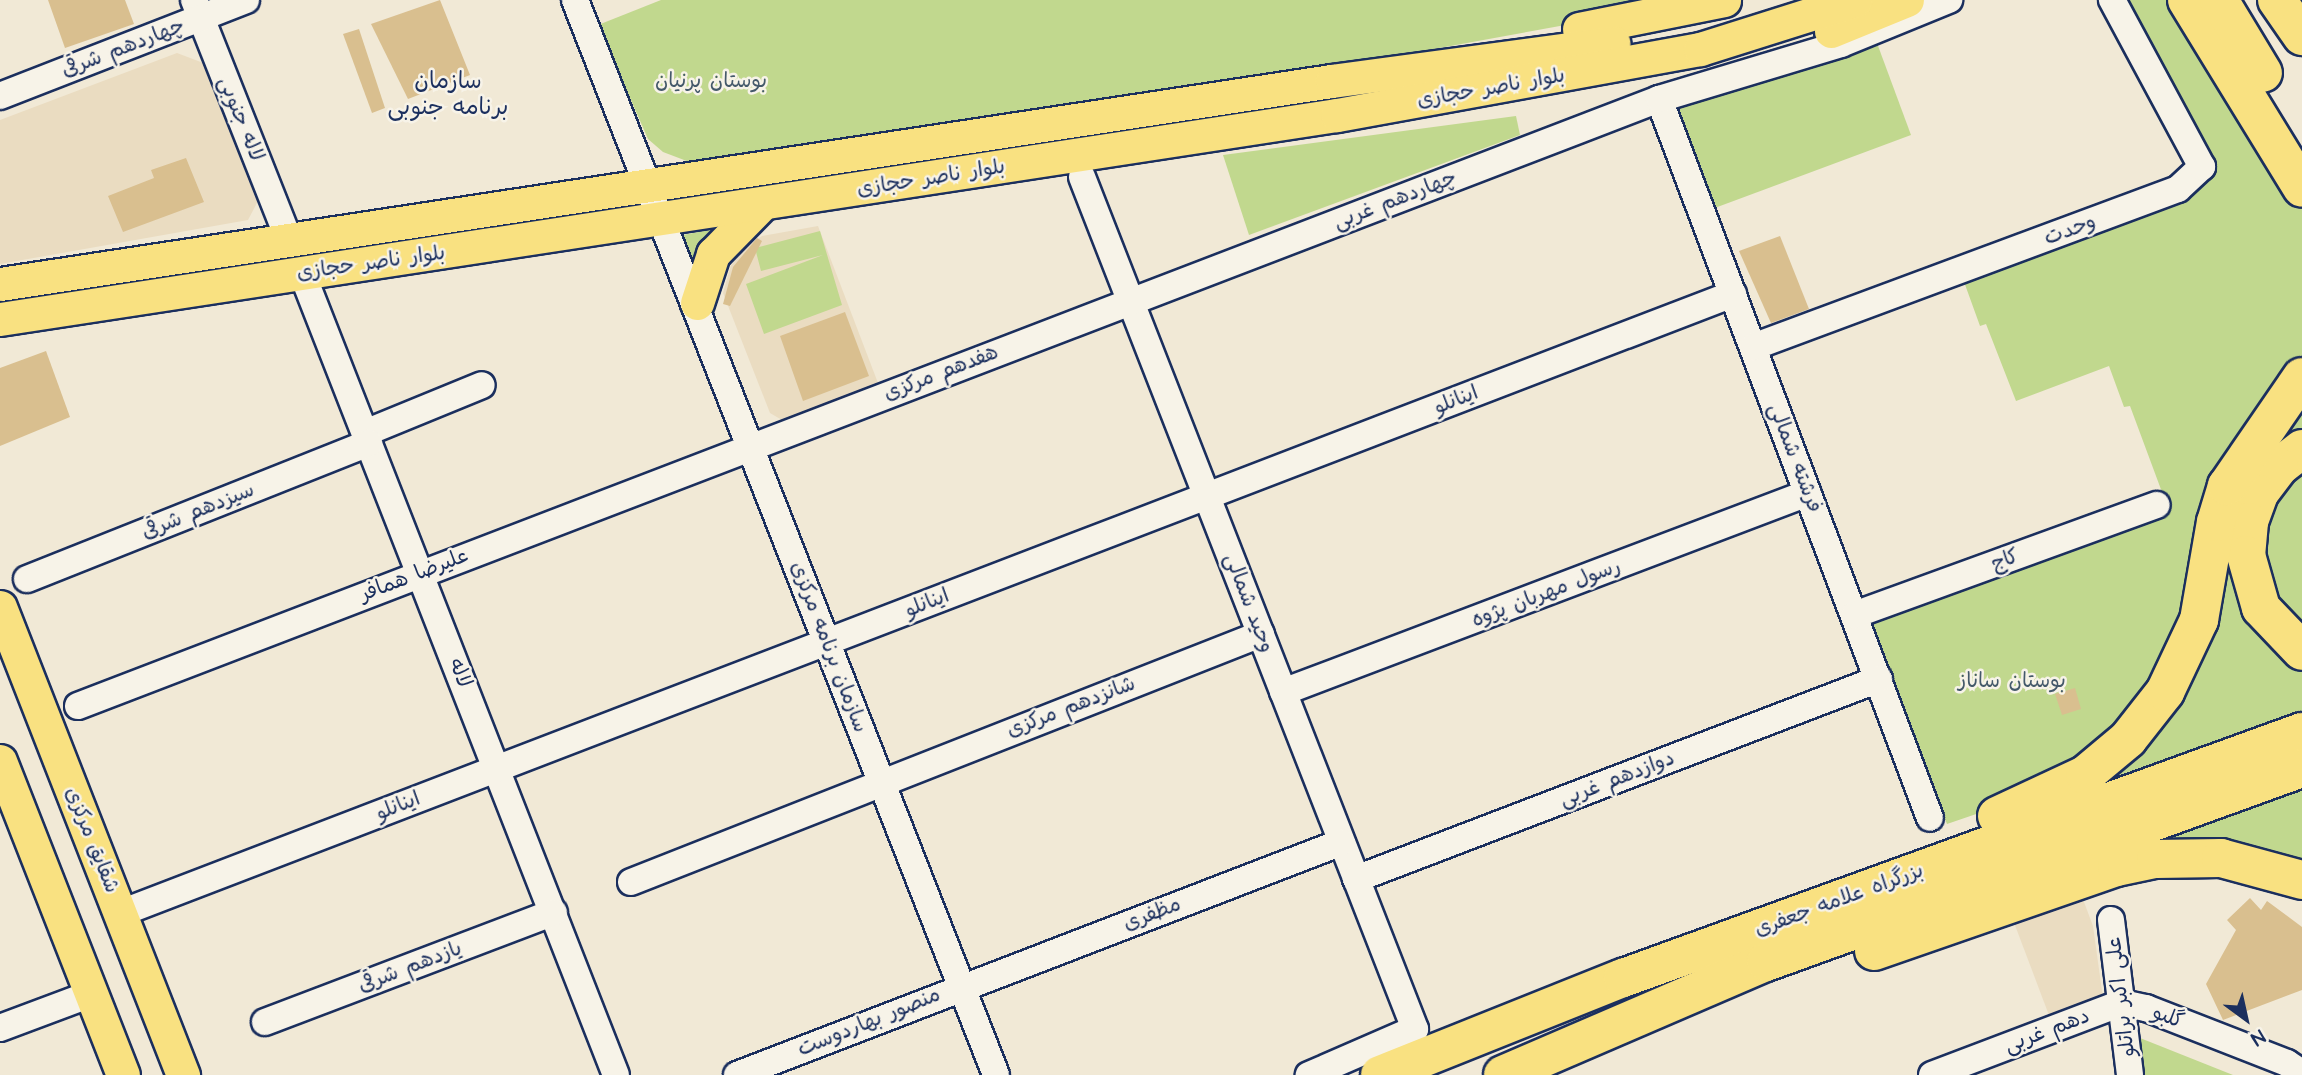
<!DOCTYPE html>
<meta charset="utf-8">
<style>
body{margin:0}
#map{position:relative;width:2302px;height:1075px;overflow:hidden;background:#f1e9d6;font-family:"Architects Daughter","Playpen Sans Arabic",sans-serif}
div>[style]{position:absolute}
.built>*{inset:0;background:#eadcc1}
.green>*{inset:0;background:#c1d88e}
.building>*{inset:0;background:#d9bf8f}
.roads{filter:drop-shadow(2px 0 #1b2f5e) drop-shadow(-2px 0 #1b2f5e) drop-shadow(0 2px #1b2f5e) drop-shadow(0 -2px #1b2f5e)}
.minor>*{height:26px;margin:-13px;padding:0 13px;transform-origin:13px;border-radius:13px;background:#f7f3e8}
.major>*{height:33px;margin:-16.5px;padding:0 16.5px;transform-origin:16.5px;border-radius:16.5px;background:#f9e181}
.highway>*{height:38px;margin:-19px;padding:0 19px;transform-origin:19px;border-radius:19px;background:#f9e181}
span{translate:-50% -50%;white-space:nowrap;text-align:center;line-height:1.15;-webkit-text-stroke:5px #f7f3e8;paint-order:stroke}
.street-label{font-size:21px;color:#1b2f5e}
.park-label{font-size:21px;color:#44596a}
.neighbourhood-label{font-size:23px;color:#1b2f5e}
.north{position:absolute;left:2211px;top:984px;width:70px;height:70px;-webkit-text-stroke:5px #f7f3e8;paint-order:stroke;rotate:147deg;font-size:19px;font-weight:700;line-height:28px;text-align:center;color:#1b2f5e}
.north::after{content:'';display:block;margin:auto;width:24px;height:32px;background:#1b2f5e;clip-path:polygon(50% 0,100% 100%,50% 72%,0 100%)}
</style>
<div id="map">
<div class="built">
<div style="clip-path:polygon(177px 53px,206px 64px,259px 199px,248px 220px,0 264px,0 120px)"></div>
<div style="clip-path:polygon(818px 226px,878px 383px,782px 420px,770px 413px,723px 293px,731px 265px,747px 246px,762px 236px)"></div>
<div style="clip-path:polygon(2081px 894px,2093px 926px,2103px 998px,2050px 1018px,2013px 920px)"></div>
</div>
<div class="green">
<div style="clip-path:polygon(661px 0,1703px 0,1368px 61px,692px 163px,663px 152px,648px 139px,598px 25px)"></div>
<div style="clip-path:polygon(2120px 0,2179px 0,2302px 204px,2302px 362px,2146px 710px,2026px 797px,1947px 824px,1862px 617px,2169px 511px,2130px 406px,2124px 407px,2109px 366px,2016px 401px,1986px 324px,1980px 326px,1963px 279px,2200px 181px)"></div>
<div style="clip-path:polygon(1874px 35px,1911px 135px,1712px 209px,1675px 98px)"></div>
<div style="clip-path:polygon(1516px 116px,1520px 135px,1249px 235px,1223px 155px)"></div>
<div style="clip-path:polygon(719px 228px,697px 272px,683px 235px)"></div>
<div style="clip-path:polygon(820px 231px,842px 305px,764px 334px,746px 284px,823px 255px,761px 271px,755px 248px)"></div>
<div style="clip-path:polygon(2302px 390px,2302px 440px,2276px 460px,2256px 485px,2239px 540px,2240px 569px,2256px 612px,2278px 641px,2302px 659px,2302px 717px,2055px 809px,2053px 801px,2105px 770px,2140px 738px,2180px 681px,2206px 619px,2229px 495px,2243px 468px)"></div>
<div style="clip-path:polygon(2302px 458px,2302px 642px,2296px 638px,2254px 546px,2293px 464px)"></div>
<div style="clip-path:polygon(2302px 781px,2302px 870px,2109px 854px)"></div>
<div style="clip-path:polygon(2140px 1038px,2233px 1075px,2142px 1075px)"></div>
</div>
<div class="building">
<div style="clip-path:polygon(48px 0,125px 0,134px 24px,65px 48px)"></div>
<div style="clip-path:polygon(440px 0,470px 75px,408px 99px,371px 24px)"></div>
<div style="clip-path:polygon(359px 29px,385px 108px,372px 113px,343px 34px)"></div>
<div style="clip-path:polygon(186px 158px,204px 202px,123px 232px,108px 196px,154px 178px,151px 170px)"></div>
<div style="clip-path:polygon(1780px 236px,1809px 309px,1771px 323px,1739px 251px)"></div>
<div style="clip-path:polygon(757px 238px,762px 241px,730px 306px,723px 304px,733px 267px)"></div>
<div style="clip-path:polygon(845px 312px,869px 376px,803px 401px,780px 336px)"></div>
<div style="clip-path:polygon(46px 351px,70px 417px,0 446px,0 368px)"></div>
<div style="clip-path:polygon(2075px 688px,2081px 709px,2062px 715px,2055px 694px)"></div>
<div style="clip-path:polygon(2250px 898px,2261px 910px,2267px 901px,2302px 927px,2302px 990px,2223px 1020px,2206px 984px,2236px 930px,2227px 920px)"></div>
</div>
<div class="roads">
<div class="minor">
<div style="left:194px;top:0;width:256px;rotate:68.4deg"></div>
<div style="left:575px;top:0;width:1154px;rotate:68.61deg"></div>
<div style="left:0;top:96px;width:264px;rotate:-21.3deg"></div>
<div style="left:1659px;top:99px;width:768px;rotate:69.35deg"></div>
<div style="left:1082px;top:177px;width:915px;rotate:68.65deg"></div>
<div style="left:1415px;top:1029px;width:116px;rotate:156.5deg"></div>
<div style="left:302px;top:273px;width:861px;rotate:68.62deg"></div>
<div style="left:1753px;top:347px;width:453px;rotate:-20.4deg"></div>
<div style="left:2178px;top:189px;width:33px;rotate:-43deg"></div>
<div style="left:2202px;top:167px;width:190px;rotate:-118.3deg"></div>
<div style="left:365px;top:433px;width:126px;rotate:-22.3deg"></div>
<div style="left:27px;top:579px;width:368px;rotate:-21.7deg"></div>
<div style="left:1854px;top:615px;width:322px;rotate:-20deg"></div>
<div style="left:1283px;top:692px;width:561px;rotate:-20.76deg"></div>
<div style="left:78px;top:706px;width:1694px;rotate:-21deg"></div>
<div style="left:1659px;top:99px;width:190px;rotate:-16.8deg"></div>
<div style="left:1841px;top:44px;width:117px;rotate:-22.2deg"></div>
<div style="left:1356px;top:879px;width:560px;rotate:-20.93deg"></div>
<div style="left:631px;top:882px;width:677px;rotate:-21.49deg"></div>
<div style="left:121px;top:913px;width:1727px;rotate:-21.01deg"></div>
<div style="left:2111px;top:920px;width:156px;rotate:83deg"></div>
<div style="left:2122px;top:1003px;width:25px;rotate:12deg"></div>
<div style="left:2146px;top:1008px;width:151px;rotate:21.3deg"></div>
<div style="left:2287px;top:1063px;width:18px;rotate:34deg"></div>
<div style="left:265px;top:1022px;width:309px;rotate:-20.8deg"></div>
<div style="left:0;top:1028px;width:97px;rotate:-20.5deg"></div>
<div style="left:737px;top:1075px;width:648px;rotate:-21.06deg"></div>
<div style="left:1932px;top:1075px;width:203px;rotate:-20.8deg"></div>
</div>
<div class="major">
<div style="left:1579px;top:29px;width:148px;rotate:-11.3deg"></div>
<div style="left:1831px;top:31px;width:82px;rotate:-22.2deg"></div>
<div style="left:0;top:284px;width:1347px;rotate:-8.67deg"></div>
<div style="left:1332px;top:81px;width:284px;rotate:-7.7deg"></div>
<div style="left:697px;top:303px;width:52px;rotate:-71.9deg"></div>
<div style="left:713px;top:254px;width:67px;rotate:-45.6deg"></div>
<div style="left:0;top:319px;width:1352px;rotate:-8.68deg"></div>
<div style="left:1337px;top:115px;width:369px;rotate:-10.3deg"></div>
<div style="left:1700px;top:49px;width:163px;rotate:-17.5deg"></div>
<div style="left:0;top:607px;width:503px;rotate:68.64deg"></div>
<div style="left:0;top:761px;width:337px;rotate:68.6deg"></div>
</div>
<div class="highway">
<div style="left:2187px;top:0;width:220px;rotate:58.5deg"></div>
<div style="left:2219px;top:0;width:85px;rotate:58.9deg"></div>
<div style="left:2277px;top:0;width:44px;rotate:55.2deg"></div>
<div style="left:2302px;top:449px;width:29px;rotate:142deg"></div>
<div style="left:2279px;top:467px;width:34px;rotate:127deg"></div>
<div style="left:2259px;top:494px;width:30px;rotate:110deg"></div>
<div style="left:2249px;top:522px;width:33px;rotate:95deg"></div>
<div style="left:2246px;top:555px;width:55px;rotate:74.2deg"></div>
<div style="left:2261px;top:608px;width:59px;rotate:46.4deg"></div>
<div style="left:1997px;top:816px;width:97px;rotate:-25deg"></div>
<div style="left:2085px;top:775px;width:56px;rotate:-39.9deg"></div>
<div style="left:2128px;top:739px;width:60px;rotate:-51.8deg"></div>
<div style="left:2165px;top:692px;width:80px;rotate:-64.7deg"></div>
<div style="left:2199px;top:620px;width:99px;rotate:-80.2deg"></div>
<div style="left:2216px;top:522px;width:38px;rotate:-73deg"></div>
<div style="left:2227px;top:486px;width:132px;rotate:-55.5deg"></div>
<div style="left:1874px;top:951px;width:257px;rotate:-19.1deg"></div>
<div style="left:2117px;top:867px;width:40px;rotate:-12deg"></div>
<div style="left:2156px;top:859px;width:65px;rotate:-0.9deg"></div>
<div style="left:2221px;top:858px;width:84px;rotate:15.2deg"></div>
<div style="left:1380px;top:1075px;width:262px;rotate:-21.8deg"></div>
<div style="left:1623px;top:978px;width:722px;rotate:-19.92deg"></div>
<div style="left:1503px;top:1075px;width:286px;rotate:-23.3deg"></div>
<div style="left:1766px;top:962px;width:570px;rotate:-19.9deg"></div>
</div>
</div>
<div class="street-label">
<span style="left:123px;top:48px;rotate:-21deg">چهاردهم شرقی</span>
<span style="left:1491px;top:88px;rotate:-10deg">بلوار ناصر حجازی</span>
<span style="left:241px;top:119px;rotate:68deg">لاله جنوبی</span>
<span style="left:931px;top:178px;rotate:-9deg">بلوار ناصر حجازی</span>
<span style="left:1395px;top:200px;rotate:-21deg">چهاردهم غربی</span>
<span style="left:2070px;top:230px;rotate:-20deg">وحدت</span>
<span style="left:371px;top:263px;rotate:-8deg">بلوار ناصر حجازی</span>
<span style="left:941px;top:373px;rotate:-21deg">هفدهم مرکزی</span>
<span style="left:1456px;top:400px;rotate:-21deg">اینانلو</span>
<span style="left:1795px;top:458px;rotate:69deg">فرشته شمالی</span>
<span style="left:198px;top:511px;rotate:-22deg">سیزدهم شرقی</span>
<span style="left:2005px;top:560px;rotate:-20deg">کاج</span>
<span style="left:414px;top:575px;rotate:-21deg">علیرضا همافر</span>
<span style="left:1546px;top:593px;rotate:-21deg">رسول مهربان پژوه</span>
<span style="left:927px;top:603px;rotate:-21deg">اینانلو</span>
<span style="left:1249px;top:603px;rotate:69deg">وحید شمالی</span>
<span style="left:829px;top:647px;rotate:69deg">سازمان برنامه مرکزی</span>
<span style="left:460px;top:673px;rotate:68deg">لاله</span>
<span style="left:1071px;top:707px;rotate:-21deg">شانزدهم مرکزی</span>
<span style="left:1617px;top:779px;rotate:-21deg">دوازدهم غربی</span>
<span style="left:398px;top:806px;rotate:-21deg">اینانلو</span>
<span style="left:92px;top:840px;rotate:68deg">شقایق مرکزی</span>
<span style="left:1839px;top:900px;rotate:-20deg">بزرگراه علامه جعفری</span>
<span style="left:1152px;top:914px;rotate:-21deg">مظفری</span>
<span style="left:410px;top:967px;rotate:-21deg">یازدهم شرقی</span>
<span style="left:2121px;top:997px;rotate:-97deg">علی اکبر براتلو</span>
<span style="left:2168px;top:1017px;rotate:21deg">گلبو</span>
<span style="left:869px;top:1022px;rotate:-22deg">منصور بهاردوست</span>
<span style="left:2047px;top:1031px;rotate:-21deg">دهم غربی</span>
</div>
<div class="park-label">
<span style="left:711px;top:81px">بوستان پرنیان</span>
<span style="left:2012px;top:681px">بوستان ساناز</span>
</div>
<div class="neighbourhood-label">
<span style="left:448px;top:94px">سازمان<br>برنامه جنوبی</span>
</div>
<div class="north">N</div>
</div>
